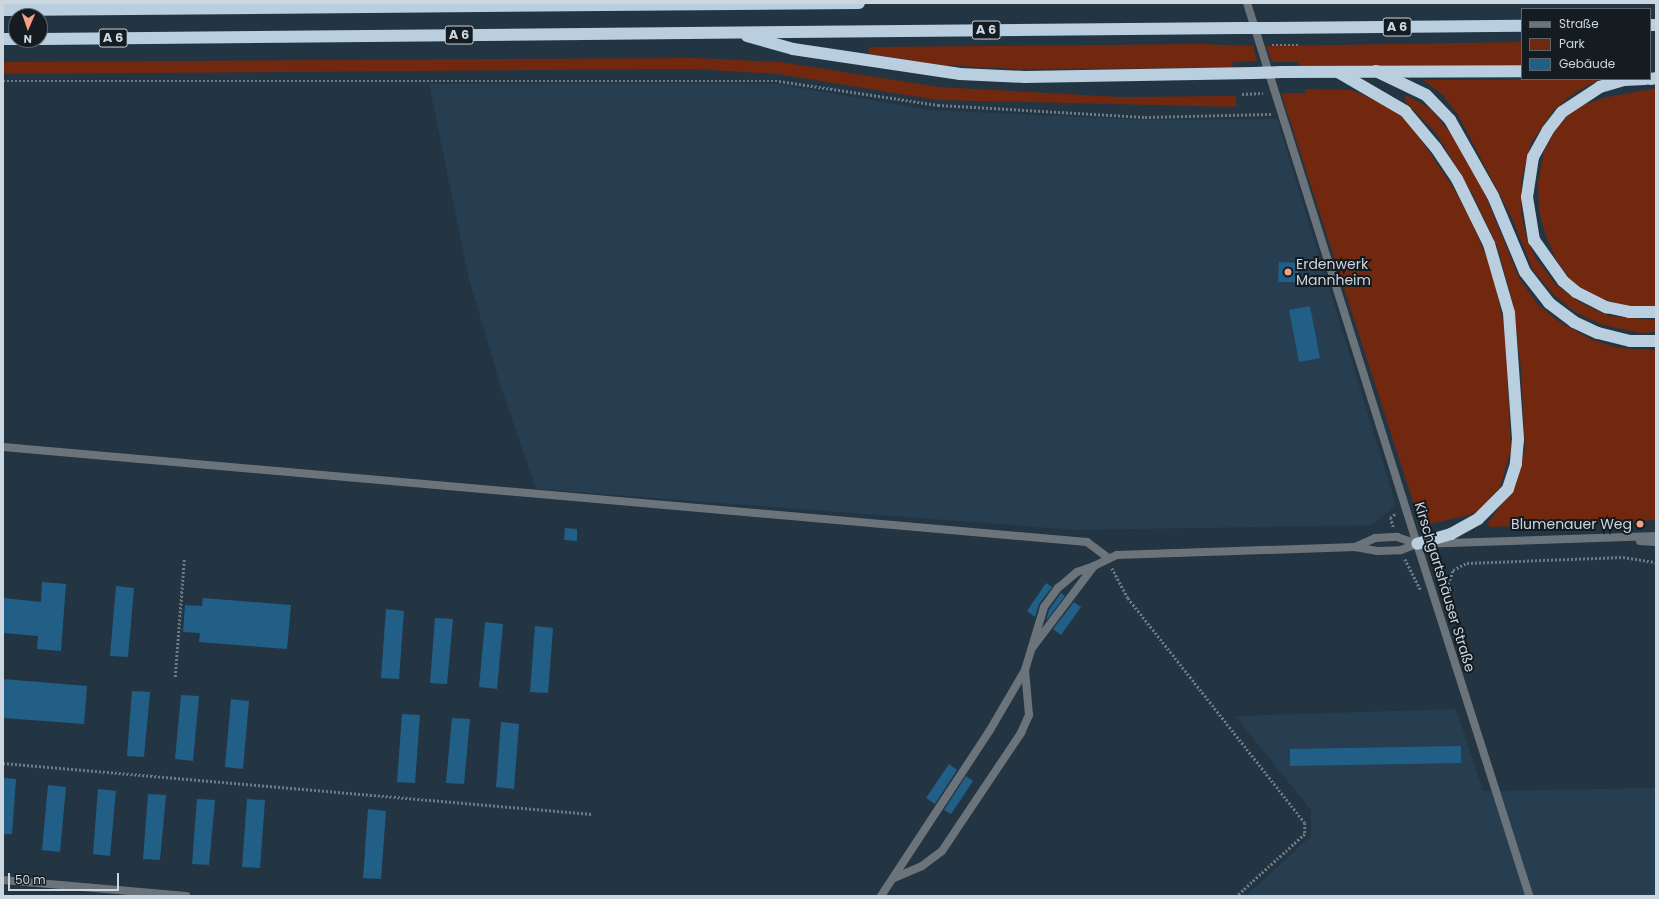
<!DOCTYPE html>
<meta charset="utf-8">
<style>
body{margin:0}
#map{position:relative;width:1659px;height:899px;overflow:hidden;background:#233542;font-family:Poppins,sans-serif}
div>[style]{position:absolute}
.built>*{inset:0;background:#263e50}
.green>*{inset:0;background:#71280e}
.building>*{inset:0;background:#225f86}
.path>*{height:2.5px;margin-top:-1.25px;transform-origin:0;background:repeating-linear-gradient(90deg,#6c7b86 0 2px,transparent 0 4px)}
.service>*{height:8px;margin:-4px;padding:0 4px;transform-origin:4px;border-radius:4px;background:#6c747b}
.minor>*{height:8px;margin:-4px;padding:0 4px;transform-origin:4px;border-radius:4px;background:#6c747b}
.motorway>*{height:12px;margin:-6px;padding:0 6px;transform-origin:6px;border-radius:6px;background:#b9cfe0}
.motorway-bridge>*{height:12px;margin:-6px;padding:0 6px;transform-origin:6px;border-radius:6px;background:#b9cfe0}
.dots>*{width:11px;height:11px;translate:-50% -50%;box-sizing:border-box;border:2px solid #141b21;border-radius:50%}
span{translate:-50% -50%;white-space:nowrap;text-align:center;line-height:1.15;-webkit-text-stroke:4px #141b21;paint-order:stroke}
.shield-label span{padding:1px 3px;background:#141b21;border:1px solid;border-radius:3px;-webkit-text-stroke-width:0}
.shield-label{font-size:13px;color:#cbd6df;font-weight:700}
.poi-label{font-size:14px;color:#cbd6df}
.left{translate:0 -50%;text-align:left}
.right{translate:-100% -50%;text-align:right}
.street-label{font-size:14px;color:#cbd6df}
.frame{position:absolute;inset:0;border:4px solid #cbd6df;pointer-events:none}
.legend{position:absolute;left:1521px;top:8px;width:130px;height:72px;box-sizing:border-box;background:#141b21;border:1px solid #5d666d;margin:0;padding:5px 7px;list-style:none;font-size:12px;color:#cbd6df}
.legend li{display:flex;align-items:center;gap:8px;height:20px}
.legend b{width:20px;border:1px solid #5d666d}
.north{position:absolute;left:8px;top:8px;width:40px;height:40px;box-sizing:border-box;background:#141b21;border:1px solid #5d666d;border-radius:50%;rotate:182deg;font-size:11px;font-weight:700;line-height:16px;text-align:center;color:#cbd6df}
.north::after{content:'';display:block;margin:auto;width:14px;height:18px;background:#f39f84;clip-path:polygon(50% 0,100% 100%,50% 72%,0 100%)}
.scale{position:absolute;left:8px;top:873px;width:111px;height:18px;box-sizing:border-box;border:2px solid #cbd6df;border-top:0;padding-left:5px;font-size:12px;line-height:14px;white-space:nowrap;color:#cbd6df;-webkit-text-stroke:3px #141b21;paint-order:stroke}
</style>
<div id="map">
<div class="built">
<div style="clip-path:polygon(673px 83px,778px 84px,928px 110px,1148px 120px,1277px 119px,1396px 505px,1373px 525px,1076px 530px,536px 489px,500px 384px,469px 279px,429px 84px)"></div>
<div style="clip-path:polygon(1456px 709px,1483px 791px,1656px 788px,1656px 896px,1246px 896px,1311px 836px,1311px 810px,1235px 716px)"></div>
</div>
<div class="green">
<div style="clip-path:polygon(1522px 42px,1522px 65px,1299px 67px,1298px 62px,1272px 62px,1266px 46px)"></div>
<div style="clip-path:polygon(1202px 44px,1253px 46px,1257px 61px,1233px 62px,1232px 68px,1015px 69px,941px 65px,869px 54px,868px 50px,870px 47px)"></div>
<div style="clip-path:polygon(694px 58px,780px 62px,939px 87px,1120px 97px,1236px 96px,1236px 107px,937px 100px,778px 74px,694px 69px,3px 74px,3px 62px)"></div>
<div style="clip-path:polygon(1600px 79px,1573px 94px,1553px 111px,1531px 143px,1521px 182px,1521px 213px,1526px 236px,1535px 257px,1555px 284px,1581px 303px,1609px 316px,1656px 320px,1656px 332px,1640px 333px,1603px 325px,1575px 312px,1554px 295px,1533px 270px,1511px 216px,1458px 115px,1443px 95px,1423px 80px)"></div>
<div style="clip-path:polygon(1656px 88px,1656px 308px,1630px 307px,1599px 298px,1571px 281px,1557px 261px,1546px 236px,1539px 211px,1538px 182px,1544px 151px,1558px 125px,1578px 107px,1603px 98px)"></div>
<div style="clip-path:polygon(1305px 89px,1351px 90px,1380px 102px,1408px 121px,1451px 184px,1470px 218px,1492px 270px,1505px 330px,1511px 449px,1500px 487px,1478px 511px,1469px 515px,1429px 524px,1417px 514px,1281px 93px,1305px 93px)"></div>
<div style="clip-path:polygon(1406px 95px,1431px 109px,1457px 141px,1484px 192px,1519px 278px,1538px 305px,1558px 321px,1590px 339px,1618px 348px,1656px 350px,1656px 520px,1491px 527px,1487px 524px,1515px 486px,1525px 449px,1521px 369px,1513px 303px,1497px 246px,1473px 195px,1436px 133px,1405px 101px)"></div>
</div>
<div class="building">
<div style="clip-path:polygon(1279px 262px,1298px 263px,1298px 282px,1278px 282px)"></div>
<div style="clip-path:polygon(1310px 306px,1320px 358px,1299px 362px,1289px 310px)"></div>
<div style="clip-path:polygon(565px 528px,577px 529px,577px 541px,564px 540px)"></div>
<div style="clip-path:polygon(42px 582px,66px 584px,61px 651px,37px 649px,38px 636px,3px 633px,3px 598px,41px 602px)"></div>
<div style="clip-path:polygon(1046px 583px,1052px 587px,1039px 604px,1035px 617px,1027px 611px)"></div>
<div style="clip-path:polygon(116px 586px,134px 588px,128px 657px,110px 656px)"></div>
<div style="clip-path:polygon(1061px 593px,1065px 596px,1046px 621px,1049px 610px)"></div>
<div style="clip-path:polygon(203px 598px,291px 605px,287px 649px,199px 642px,200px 633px,183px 632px,185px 605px,202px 606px)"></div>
<div style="clip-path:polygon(1074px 602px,1081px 607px,1061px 635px,1053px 629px)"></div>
<div style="clip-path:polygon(386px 609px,404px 611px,399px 679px,381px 678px)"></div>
<div style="clip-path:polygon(435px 618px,453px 619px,447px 684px,430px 683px)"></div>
<div style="clip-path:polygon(485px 622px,503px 624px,497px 689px,479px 687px)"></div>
<div style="clip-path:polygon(535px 626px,553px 628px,548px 693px,530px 692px)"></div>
<div style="clip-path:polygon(3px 679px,87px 686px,84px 724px,3px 718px)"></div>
<div style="clip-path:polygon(132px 691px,150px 692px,144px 757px,127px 756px)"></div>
<div style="clip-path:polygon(181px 695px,199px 696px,193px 761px,175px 759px)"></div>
<div style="clip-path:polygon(231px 699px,249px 701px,243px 769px,225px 767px)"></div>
<div style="clip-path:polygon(402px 714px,420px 715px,415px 783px,397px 782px)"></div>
<div style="clip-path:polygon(452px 718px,470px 719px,464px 784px,446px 783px)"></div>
<div style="clip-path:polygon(501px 722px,519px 724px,514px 789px,496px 787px)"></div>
<div style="clip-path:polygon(1461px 746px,1461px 763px,1290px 766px,1290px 749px)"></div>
<div style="clip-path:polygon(949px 764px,957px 770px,935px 804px,926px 798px)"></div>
<div style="clip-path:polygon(966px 776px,973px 781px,951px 814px,944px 810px)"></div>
<div style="clip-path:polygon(3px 778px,16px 779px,12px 834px,3px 834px)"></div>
<div style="clip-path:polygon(48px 785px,66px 787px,60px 852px,42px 850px)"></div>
<div style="clip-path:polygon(98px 789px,116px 791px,110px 856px,93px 854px)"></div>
<div style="clip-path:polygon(148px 794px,166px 795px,160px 860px,143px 859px)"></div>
<div style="clip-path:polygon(197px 799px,215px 800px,209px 865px,192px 864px)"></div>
<div style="clip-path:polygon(247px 799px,265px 800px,260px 868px,242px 867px)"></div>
<div style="clip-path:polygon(368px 809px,386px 811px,381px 879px,363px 878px)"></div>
</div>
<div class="path">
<div style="left:1272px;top:45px;width:26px"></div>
<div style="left:3px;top:81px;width:776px"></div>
<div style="left:779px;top:81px;width:161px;rotate:8.6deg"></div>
<div style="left:938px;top:105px;width:207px;rotate:3.3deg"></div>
<div style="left:1145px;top:117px;width:126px;rotate:-1.4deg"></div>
<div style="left:1242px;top:94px;width:21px;rotate:-3deg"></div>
<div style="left:1393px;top:527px;width:9px;rotate:-108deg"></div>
<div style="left:1390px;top:518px;width:8px;rotate:-40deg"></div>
<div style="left:1405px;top:559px;width:34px;rotate:63deg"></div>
<div style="left:1112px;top:568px;width:34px;rotate:62deg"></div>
<div style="left:1128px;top:598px;width:286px;rotate:51.8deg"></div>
<div style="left:1305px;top:823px;width:11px;rotate:90deg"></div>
<div style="left:1305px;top:834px;width:92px;rotate:137.6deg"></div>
<div style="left:1441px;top:586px;width:7px;rotate:-16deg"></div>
<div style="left:1448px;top:584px;width:15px;rotate:-70deg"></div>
<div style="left:1453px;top:570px;width:16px;rotate:-27deg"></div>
<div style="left:1467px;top:563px;width:156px;rotate:-2.2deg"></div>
<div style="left:1623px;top:557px;width:33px;rotate:9deg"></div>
<div style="left:175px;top:677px;width:118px;rotate:-85.6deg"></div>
<div style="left:3px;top:763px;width:591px;rotate:4.95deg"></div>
</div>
<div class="service">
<div style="left:1247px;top:3px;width:567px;rotate:72.56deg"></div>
<div style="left:3px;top:447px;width:1088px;rotate:5.01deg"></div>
<div style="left:1087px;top:542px;width:25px;rotate:37deg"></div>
<div style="left:1032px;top:648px;width:103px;rotate:-52.9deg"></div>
<div style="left:894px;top:878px;width:30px;rotate:-23deg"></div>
<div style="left:922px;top:866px;width:25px;rotate:-37deg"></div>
<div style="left:942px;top:851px;width:142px;rotate:-56.2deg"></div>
<div style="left:1021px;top:733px;width:20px;rotate:-66deg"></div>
<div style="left:1029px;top:715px;width:45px;rotate:-95.1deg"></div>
<div style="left:3px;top:880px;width:184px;rotate:5deg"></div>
<div style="left:881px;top:896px;width:199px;rotate:-56.7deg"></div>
<div style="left:990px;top:730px;width:69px;rotate:-59.7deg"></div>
<div style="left:1025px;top:670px;width:66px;rotate:-73.2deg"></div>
<div style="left:1044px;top:607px;width:24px;rotate:-54deg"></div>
<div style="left:1058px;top:588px;width:25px;rotate:-40deg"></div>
<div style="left:1077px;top:572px;width:18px;rotate:-19deg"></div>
</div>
<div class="minor">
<div style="left:1640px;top:541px;width:16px;rotate:4deg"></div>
<div style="left:1417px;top:544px;width:369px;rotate:72.3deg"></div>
<div style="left:1355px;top:547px;width:22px;rotate:-24deg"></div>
<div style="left:1375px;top:538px;width:22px;rotate:-3deg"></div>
<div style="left:1397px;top:537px;width:21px;rotate:19deg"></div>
<div style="left:1094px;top:566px;width:25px;rotate:-26deg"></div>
<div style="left:1117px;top:555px;width:238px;rotate:-1.9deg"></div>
<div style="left:1355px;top:547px;width:22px;rotate:10deg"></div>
<div style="left:1377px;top:551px;width:24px;rotate:-2deg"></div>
<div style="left:1401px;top:550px;width:17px;rotate:-21deg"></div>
<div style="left:1417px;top:544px;width:239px;rotate:-1.9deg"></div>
</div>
<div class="motorway">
<div style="left:3px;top:10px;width:856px;rotate:-0.47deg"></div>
<div style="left:1650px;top:25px;width:6px"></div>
<div style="left:1271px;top:28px;width:251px;rotate:-0.5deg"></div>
<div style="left:747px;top:36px;width:48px;rotate:15.8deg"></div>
<div style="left:793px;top:49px;width:169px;rotate:8.5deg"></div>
<div style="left:960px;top:74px;width:65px;rotate:2.6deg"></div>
<div style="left:1025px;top:77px;width:229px;rotate:-1deg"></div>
<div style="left:3px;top:39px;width:13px"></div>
<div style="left:40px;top:39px;width:1200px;rotate:-0.53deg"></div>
<div style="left:1376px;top:71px;width:55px;rotate:25.6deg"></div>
<div style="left:1426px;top:95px;width:35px;rotate:46deg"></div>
<div style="left:1450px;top:120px;width:87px;rotate:60.5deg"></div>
<div style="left:1493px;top:196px;width:82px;rotate:67.2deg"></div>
<div style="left:1525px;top:272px;width:39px;rotate:52deg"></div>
<div style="left:1549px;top:303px;width:31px;rotate:37deg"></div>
<div style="left:1574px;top:322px;width:26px;rotate:25deg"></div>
<div style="left:1598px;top:333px;width:33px;rotate:14deg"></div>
<div style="left:1630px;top:341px;width:26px"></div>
<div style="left:1282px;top:72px;width:240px;rotate:-0.2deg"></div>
<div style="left:1338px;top:72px;width:78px;rotate:30.2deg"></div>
<div style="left:1405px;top:111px;width:48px;rotate:50deg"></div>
<div style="left:1436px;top:148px;width:37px;rotate:56deg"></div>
<div style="left:1457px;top:179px;width:72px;rotate:63.8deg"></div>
<div style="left:1489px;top:244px;width:72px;rotate:73.8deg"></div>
<div style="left:1509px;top:313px;width:126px;rotate:85.9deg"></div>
<div style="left:1518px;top:439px;width:25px;rotate:95deg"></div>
<div style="left:1516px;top:464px;width:26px;rotate:108deg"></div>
<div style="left:1508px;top:489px;width:42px;rotate:135deg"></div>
<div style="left:1478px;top:519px;width:31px;rotate:151deg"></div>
<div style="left:1451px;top:534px;width:35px;rotate:164deg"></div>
<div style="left:1645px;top:79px;width:21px;rotate:177deg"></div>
<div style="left:1624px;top:80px;width:25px;rotate:164deg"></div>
<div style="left:1600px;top:87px;width:45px;rotate:146.7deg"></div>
<div style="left:1562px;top:112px;width:23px;rotate:128deg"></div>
<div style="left:1548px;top:130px;width:31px;rotate:119deg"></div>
<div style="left:1533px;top:157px;width:40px;rotate:98.5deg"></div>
<div style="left:1527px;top:197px;width:44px;rotate:80.8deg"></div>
<div style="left:1534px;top:240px;width:50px;rotate:54.7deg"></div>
<div style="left:1563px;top:281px;width:17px;rotate:40deg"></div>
<div style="left:1576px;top:292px;width:34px;rotate:27deg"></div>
<div style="left:1606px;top:307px;width:24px;rotate:12deg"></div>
<div style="left:1629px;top:312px;width:27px"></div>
<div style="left:1650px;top:79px;width:6px;rotate:-9deg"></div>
</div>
<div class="motorway-bridge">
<div style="left:1240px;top:28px;width:31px"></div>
<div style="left:1254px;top:73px;width:28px;rotate:-2deg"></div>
</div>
<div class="dots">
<div style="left:1288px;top:272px;background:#f39f84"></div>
<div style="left:1640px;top:524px;background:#f39f84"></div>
</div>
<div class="shield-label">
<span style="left:1397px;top:27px">A 6</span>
<span style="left:986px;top:30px">A 6</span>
<span style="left:459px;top:35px">A 6</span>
<span style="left:113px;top:38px">A 6</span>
</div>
<div class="poi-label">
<span class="left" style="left:1296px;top:272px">Erdenwerk<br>Mannheim</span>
<span class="right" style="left:1632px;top:524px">Blumenauer Weg</span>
</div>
<div class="street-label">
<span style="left:1445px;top:587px;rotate:73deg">Kirschgartshäuser Straße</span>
</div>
<div class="frame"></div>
<ul class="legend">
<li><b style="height:5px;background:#6c747b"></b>Straße</li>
<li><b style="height:11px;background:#71280e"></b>Park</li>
<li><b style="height:11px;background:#225f86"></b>Gebäude</li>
</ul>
<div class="north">N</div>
<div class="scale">50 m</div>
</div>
